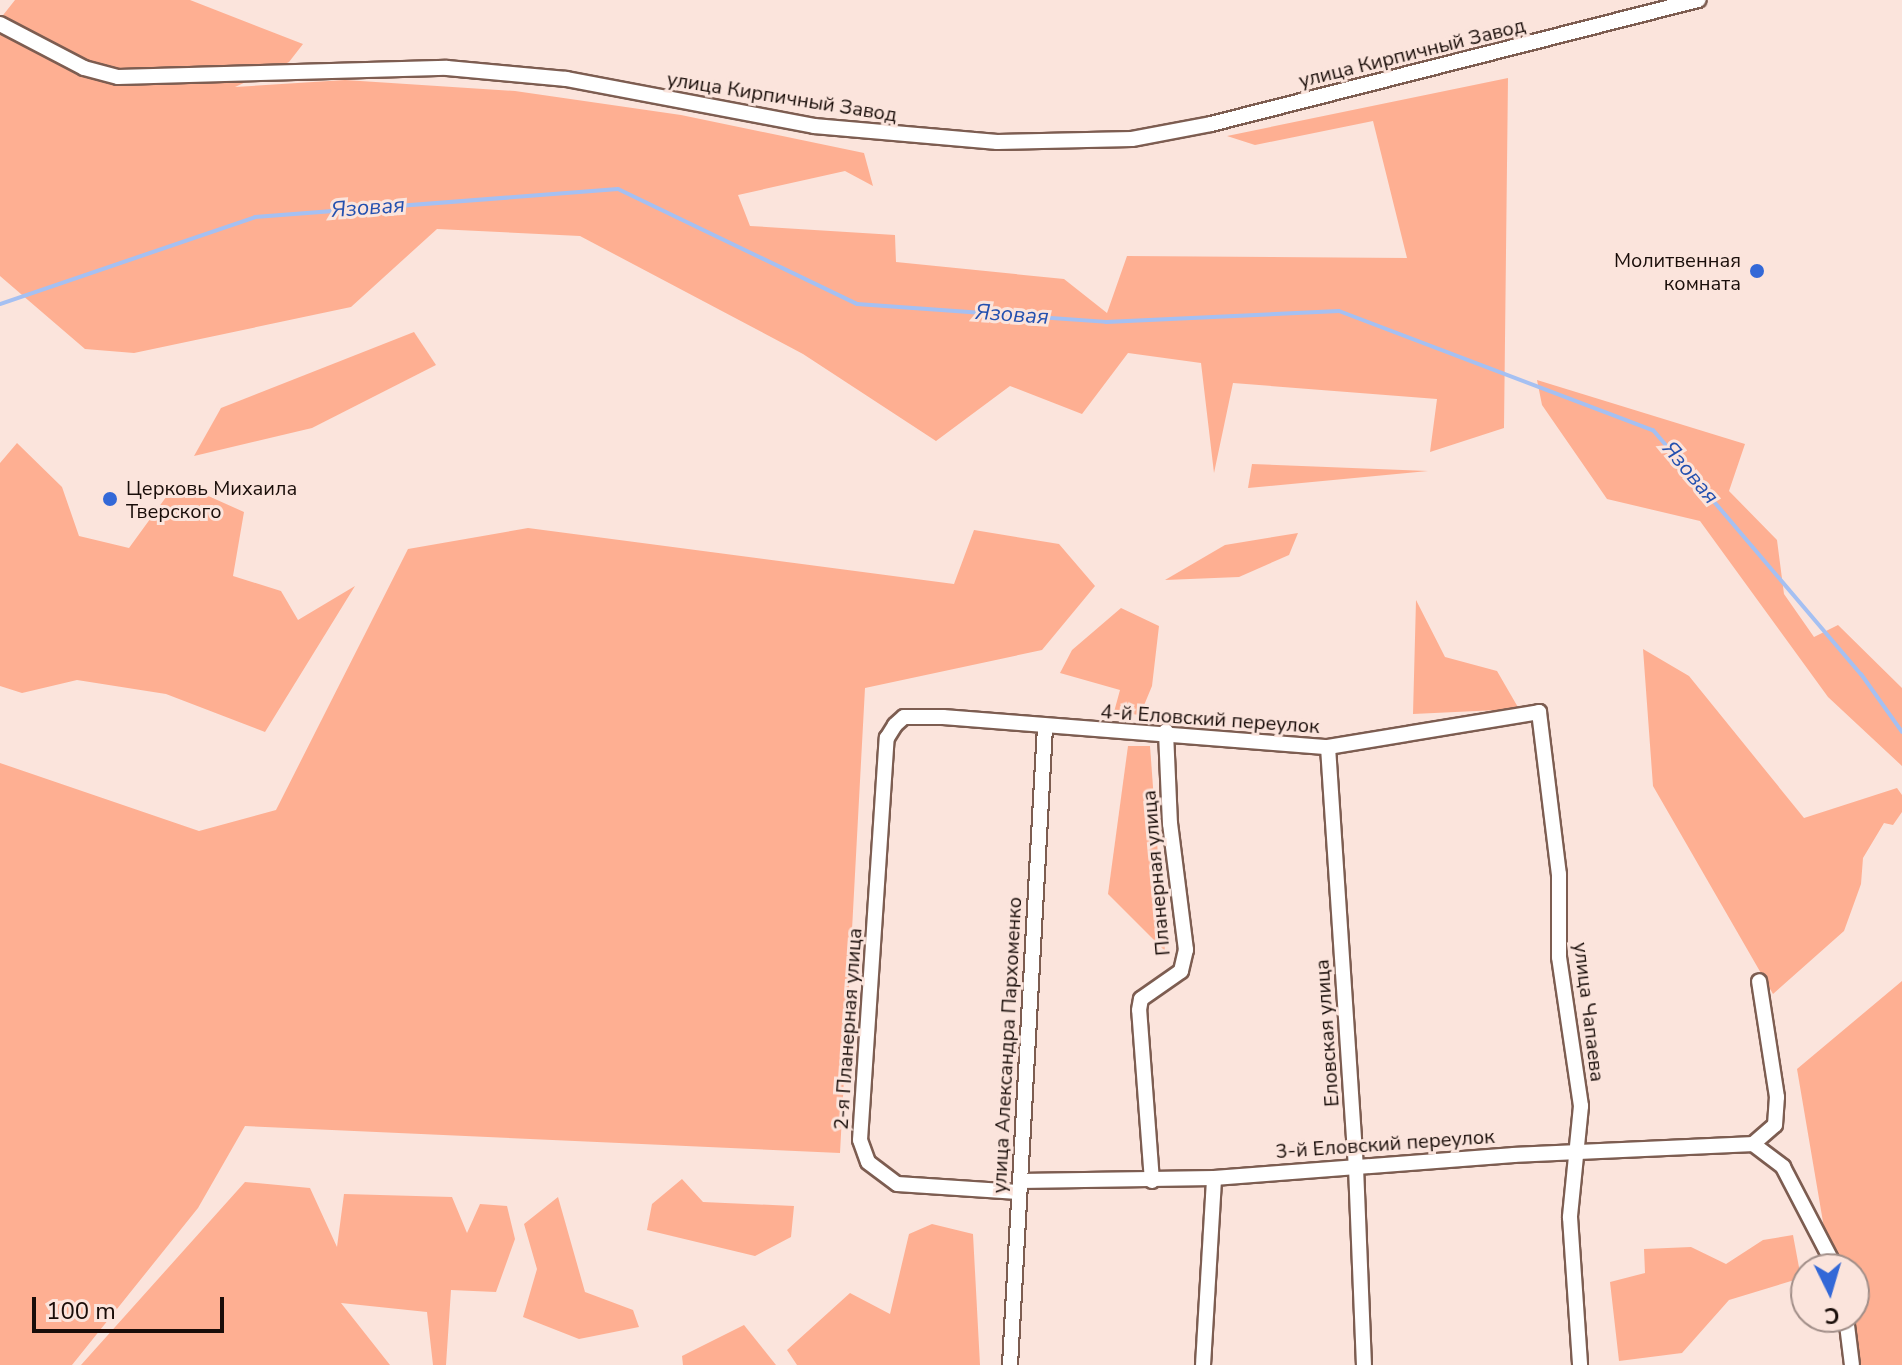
<!DOCTYPE html>
<meta charset="utf-8">
<style>
body{margin:0}
#map{position:relative;width:1902px;height:1365px;overflow:hidden;background:#fbe4dc;font-family:"Nunito Sans",sans-serif}
div>[style]{position:absolute}
.green>*{inset:0;background:#feaf92}
.stream>*{height:4px;margin:-2px;padding:0 2px;transform-origin:2px;border-radius:2px;background:#a5c0f2}
.roads{filter:drop-shadow(2px 0 #7d5d51) drop-shadow(-2px 0 #7d5d51) drop-shadow(0 2px #7d5d51) drop-shadow(0 -2px #7d5d51)}
.minor>*{height:14px;margin:-7px;padding:0 7px;transform-origin:7px;border-radius:7px;background:#fff}
.dots>*{width:22px;height:22px;translate:-50% -50%;box-sizing:border-box;border:4px solid #fbe4dc;border-radius:50%}
span{translate:-50% -50%;white-space:nowrap;text-align:center;line-height:1.15;-webkit-text-stroke:6px #fbe4dc;paint-order:stroke}
.street-label{font-size:20px;color:#190d09}
.poi-label{font-size:20px;color:#190d09}
.right{translate:-100% -50%;text-align:right}
.left{translate:0 -50%;text-align:left}
.water-label{font-size:22px;color:#2350af;font-style:italic}
.north{position:absolute;left:1790px;top:1253px;width:80px;height:80px;box-sizing:border-box;background:#fbe4dc;border:2px solid #a18e88;border-radius:50%;rotate:175deg;font-size:22px;font-weight:700;line-height:32px;text-align:center;color:#190d09}
.north::after{content:'';display:block;margin:auto;width:28px;height:36px;background:#3368d7;clip-path:polygon(50% 0,100% 100%,50% 72%,0 100%)}
.scale{position:absolute;left:32px;top:1297px;width:192px;height:36px;box-sizing:border-box;border:4px solid #190d09;border-top:0;padding-left:10px;font-size:24px;line-height:28px;white-space:nowrap;color:#190d09;-webkit-text-stroke:6px #fbe4dc;paint-order:stroke}
</style>
<div id="map">
<div class="green">
<div style="clip-path:polygon(15px 0,190px 0,303px 44px,289px 62px,235px 87px,345px 80px,515px 91px,681px 115px,864px 153px,873px 186px,845px 171px,738px 195px,750px 226px,895px 235px,896px 262px,1064px 279px,1107px 313px,1127px 256px,1407px 258px,1373px 121px,1255px 145px,1227px 136px,1508px 78px,1504px 428px,1430px 452px,1437px 399px,1233px 383px,1214px 473px,1201px 363px,1128px 353px,1082px 414px,1010px 386px,936px 441px,803px 354px,580px 236px,437px 229px,351px 307px,134px 353px,85px 349px,0 276px,0 19px)"></div>
<div style="clip-path:polygon(414px 332px,436px 365px,312px 428px,194px 456px,221px 408px)"></div>
<div style="clip-path:polygon(1537px 380px,1745px 444px,1729px 491px,1777px 540px,1784px 594px,1814px 637px,1838px 625px,1902px 688px,1902px 766px,1828px 697px,1700px 521px,1607px 499px,1542px 405px)"></div>
<div style="clip-path:polygon(17px 443px,62px 487px,79px 536px,129px 548px,177px 482px,244px 512px,233px 576px,281px 591px,298px 620px,355px 586px,265px 732px,166px 694px,77px 680px,22px 693px,0 686px,0 463px)"></div>
<div style="clip-path:polygon(1252px 464px,1428px 471px,1248px 488px)"></div>
<div style="clip-path:polygon(528px 528px,954px 584px,974px 530px,1059px 544px,1095px 586px,1042px 650px,865px 688px,840px 1153px,245px 1126px,198px 1208px,72px 1365px,0 1365px,0 763px,199px 831px,276px 810px,408px 549px)"></div>
<div style="clip-path:polygon(1298px 533px,1289px 555px,1239px 577px,1165px 580px,1225px 545px)"></div>
<div style="clip-path:polygon(1416px 600px,1445px 657px,1497px 671px,1519px 709px,1413px 714px)"></div>
<div style="clip-path:polygon(1121px 608px,1159px 626px,1152px 686px,1140px 715px,1114px 712px,1120px 690px,1060px 673px,1072px 650px)"></div>
<div style="clip-path:polygon(1643px 649px,1689px 676px,1804px 818px,1897px 788px,1902px 795px,1902px 812px,1893px 825px,1884px 823px,1863px 858px,1861px 884px,1844px 931px,1773px 994px,1653px 786px)"></div>
<div style="clip-path:polygon(1128px 746px,1150px 746px,1165px 951px,1108px 894px)"></div>
<div style="clip-path:polygon(1902px 981px,1902px 1365px,1845px 1365px,1839px 1317px,1854px 1317px,1854px 1269px,1831px 1269px,1797px 1069px)"></div>
<div style="clip-path:polygon(682px 1179px,703px 1202px,794px 1206px,791px 1237px,755px 1256px,647px 1230px,652px 1204px)"></div>
<div style="clip-path:polygon(245px 1182px,310px 1188px,337px 1247px,344px 1194px,452px 1197px,467px 1233px,480px 1204px,507px 1206px,515px 1239px,496px 1292px,451px 1290px,446px 1365px,433px 1365px,427px 1312px,341px 1303px,390px 1365px,81px 1365px)"></div>
<div style="clip-path:polygon(558px 1197px,585px 1292px,633px 1310px,639px 1327px,579px 1339px,523px 1317px,537px 1269px,524px 1224px)"></div>
<div style="clip-path:polygon(932px 1224px,973px 1234px,980px 1365px,797px 1365px,787px 1350px,850px 1293px,890px 1314px,909px 1234px)"></div>
<div style="clip-path:polygon(1793px 1235px,1801px 1278px,1729px 1300px,1682px 1353px,1619px 1361px,1610px 1282px,1645px 1273px,1644px 1249px,1691px 1247px,1726px 1264px,1763px 1240px)"></div>
<div style="clip-path:polygon(744px 1325px,776px 1365px,683px 1365px,682px 1356px)"></div>
</div>
<div class="stream">
<div style="left:0;top:304px;width:269px;rotate:-18.8deg"></div>
<div style="left:255px;top:217px;width:364px;rotate:-4.4deg"></div>
<div style="left:618px;top:189px;width:265px;rotate:25.7deg"></div>
<div style="left:857px;top:304px;width:250px;rotate:4.1deg"></div>
<div style="left:1106px;top:322px;width:233px;rotate:-2.7deg"></div>
<div style="left:1339px;top:311px;width:336px;rotate:20.8deg"></div>
<div style="left:1653px;top:430px;width:321px;rotate:49.6deg"></div>
<div style="left:1861px;top:674px;width:71px;rotate:54.7deg"></div>
</div>
<div class="roads">
<div class="minor">
<div style="left:0;top:24px;width:95px;rotate:27.6deg"></div>
<div style="left:84px;top:68px;width:35px;rotate:15deg"></div>
<div style="left:118px;top:77px;width:329px;rotate:-1.6deg"></div>
<div style="left:447px;top:68px;width:120px;rotate:5.3deg"></div>
<div style="left:566px;top:79px;width:252px;rotate:10.7deg"></div>
<div style="left:814px;top:126px;width:184px;rotate:5deg"></div>
<div style="left:997px;top:142px;width:135px;rotate:-1.3deg"></div>
<div style="left:1132px;top:139px;width:80px;rotate:-10.8deg"></div>
<div style="left:1211px;top:124px;width:503px;rotate:-14.29deg"></div>
<div style="left:1328px;top:747px;width:421px;rotate:86.2deg"></div>
<div style="left:1356px;top:1167px;width:198px;rotate:87.7deg"></div>
<div style="left:1753px;top:1144px;width:29px;rotate:-41deg"></div>
<div style="left:1775px;top:1125px;width:28px;rotate:-86deg"></div>
<div style="left:1777px;top:1097px;width:117px;rotate:-98.8deg"></div>
<div style="left:1753px;top:1144px;width:38px;rotate:37deg"></div>
<div style="left:1783px;top:1167px;width:115px;rotate:62.5deg"></div>
<div style="left:1020px;top:1181px;width:194px;rotate:-0.9deg"></div>
<div style="left:1214px;top:1178px;width:301px;rotate:-4.4deg"></div>
<div style="left:1514px;top:1155px;width:239px;rotate:-2.6deg"></div>
<div style="left:1152px;top:1181px;width:171px;rotate:-94.3deg"></div>
<div style="left:1139px;top:1010px;width:11px;rotate:-80deg"></div>
<div style="left:1141px;top:999px;width:49px;rotate:-35deg"></div>
<div style="left:1181px;top:971px;width:22px;rotate:-77deg"></div>
<div style="left:1186px;top:950px;width:127px;rotate:-97.2deg"></div>
<div style="left:1170px;top:824px;width:93px;rotate:-92.5deg"></div>
<div style="left:1018px;top:1192px;width:121px;rotate:-176.2deg"></div>
<div style="left:897px;top:1184px;width:36px;rotate:-143deg"></div>
<div style="left:868px;top:1162px;width:23px;rotate:-110deg"></div>
<div style="left:860px;top:1140px;width:403px;rotate:-86.2deg"></div>
<div style="left:887px;top:738px;width:15px;rotate:-58deg"></div>
<div style="left:895px;top:725px;width:12px;rotate:-42deg"></div>
<div style="left:904px;top:717px;width:39px"></div>
<div style="left:943px;top:717px;width:386px;rotate:4.5deg"></div>
<div style="left:1328px;top:747px;width:214px;rotate:-9.4deg"></div>
<div style="left:1539px;top:712px;width:163px;rotate:83deg"></div>
<div style="left:1559px;top:874px;width:83px;rotate:90deg"></div>
<div style="left:1559px;top:957px;width:151px;rotate:81.6deg"></div>
<div style="left:1581px;top:1106px;width:112px;rotate:95.7deg"></div>
<div style="left:1570px;top:1217px;width:148px;rotate:86.1deg"></div>
<div style="left:1846px;top:1317px;width:48px;rotate:82.9deg"></div>
<div style="left:1010px;top:1365px;width:639px;rotate:-86.86deg"></div>
<div style="left:1203px;top:1365px;width:187px;rotate:-86.6deg"></div>
</div>
</div>
<div class="dots">
<div style="left:1757px;top:271px;background:#3368d7"></div>
<div style="left:110px;top:499px;background:#3368d7"></div>
</div>
<div class="street-label">
<span style="left:1412px;top:53px;rotate:-14deg">улица Кирпичный Завод</span>
<span style="left:782px;top:97px;rotate:9deg">улица Кирпичный Завод</span>
<span style="left:1210px;top:719px;rotate:4deg">4-й Еловский переулок</span>
<span style="left:1156px;top:873px;rotate:-95deg">Планерная улица</span>
<span style="left:1589px;top:1012px;rotate:83deg">улица Чапаева</span>
<span style="left:848px;top:1029px;rotate:-86deg">2-я Планерная улица</span>
<span style="left:1327px;top:1033px;rotate:-94deg">Еловская улица</span>
<span style="left:1007px;top:1045px;rotate:-87deg">улица Александра Пархоменко</span>
<span style="left:1385px;top:1144px;rotate:-4deg">3-й Еловский переулок</span>
</div>
<div class="poi-label">
<span class="right" style="left:1741px;top:272px">Молитвенная<br>комната</span>
<span class="left" style="left:126px;top:500px">Церковь Михаила<br>Тверского</span>
</div>
<div class="water-label">
<span style="left:368px;top:208px;rotate:-4deg">Язовая</span>
<span style="left:1012px;top:315px;rotate:4deg">Язовая</span>
<span style="left:1690px;top:473px;rotate:50deg">Язовая</span>
</div>
<div class="north">С</div>
<div class="scale">100 m</div>
</div>
